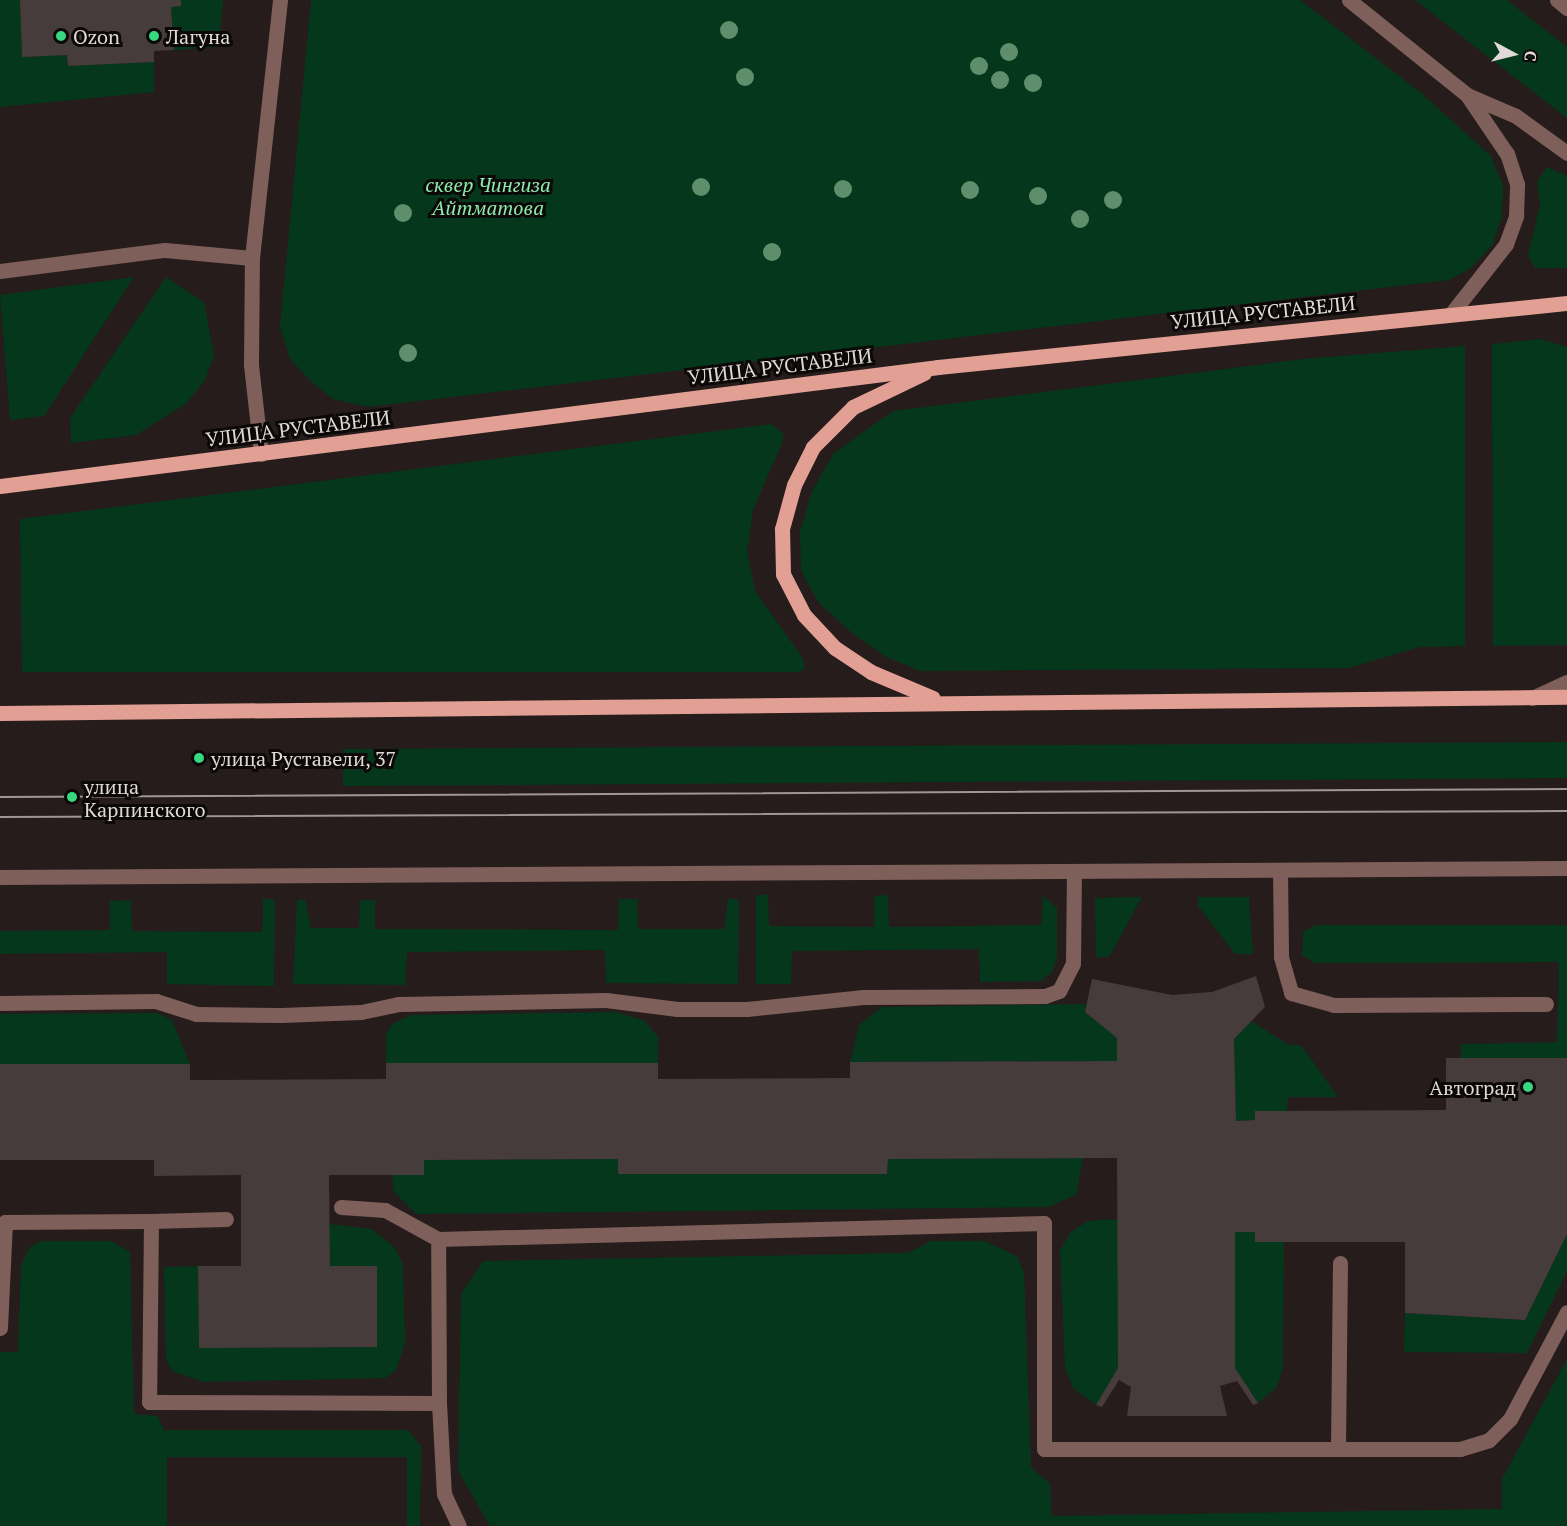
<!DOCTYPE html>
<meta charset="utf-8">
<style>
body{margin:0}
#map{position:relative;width:1567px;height:1526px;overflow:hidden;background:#251c1b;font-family:"PT Serif",serif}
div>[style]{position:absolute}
.green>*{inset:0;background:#05371c}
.building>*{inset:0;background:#463c3b}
.minor>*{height:15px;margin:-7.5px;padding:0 7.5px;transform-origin:7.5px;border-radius:7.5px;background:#7f5f59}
.major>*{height:15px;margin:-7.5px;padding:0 7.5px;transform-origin:7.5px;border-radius:7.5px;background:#e29f93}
.tram>*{height:1.5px;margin:-0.75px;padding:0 0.75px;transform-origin:0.75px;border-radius:0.75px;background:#9e9796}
.trees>*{width:18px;height:18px;margin:-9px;border-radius:50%;background:#5e8e6b}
.dots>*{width:16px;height:16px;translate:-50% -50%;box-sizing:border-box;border:3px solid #0b0807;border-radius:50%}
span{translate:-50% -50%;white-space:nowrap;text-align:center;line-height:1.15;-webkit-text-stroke:6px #0b0807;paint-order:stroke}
.poi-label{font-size:20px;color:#dfd9d8}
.left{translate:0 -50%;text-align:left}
.right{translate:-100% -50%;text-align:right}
.park-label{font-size:20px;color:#8cecac;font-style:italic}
.street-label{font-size:20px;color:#dfd9d8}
.north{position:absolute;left:1483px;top:24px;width:60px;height:60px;-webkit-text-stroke:4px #0b0807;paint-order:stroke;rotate:97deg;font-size:16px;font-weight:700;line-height:24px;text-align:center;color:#dfd9d8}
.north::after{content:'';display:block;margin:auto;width:21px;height:27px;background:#dfd9d8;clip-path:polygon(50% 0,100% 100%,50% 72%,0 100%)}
</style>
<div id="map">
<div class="green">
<div style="clip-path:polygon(0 0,20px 0,22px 57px,67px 55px,68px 66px,154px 62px,154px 92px,0 107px)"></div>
<div style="clip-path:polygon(181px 0,223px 0,219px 47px,174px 50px,171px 7px,181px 6px)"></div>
<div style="clip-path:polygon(311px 0,1300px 0,1420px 92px,1491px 156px,1503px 185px,1502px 216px,1493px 244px,1471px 268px,1449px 280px,367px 407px,333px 399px,310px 381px,290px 359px,280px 327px)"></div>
<div style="clip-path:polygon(1415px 0,1507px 0,1567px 47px,1567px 118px)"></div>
<div style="clip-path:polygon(1547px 167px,1567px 176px,1567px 268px,1535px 268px,1528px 256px,1540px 204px,1537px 182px)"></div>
<div style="clip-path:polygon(134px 277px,44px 416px,10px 420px,0 295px)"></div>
<div style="clip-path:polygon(166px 277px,204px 302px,214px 355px,205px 380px,187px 403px,136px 435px,71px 443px,70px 418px)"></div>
<div style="clip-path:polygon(1540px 339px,1567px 347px,1567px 645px,1493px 646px,1492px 344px)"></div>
<div style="clip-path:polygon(1465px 346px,1465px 646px,1420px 647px,1348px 668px,920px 671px,886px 657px,852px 633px,819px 603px,801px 571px,800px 532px,812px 491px,834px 453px,893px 411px,1303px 359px)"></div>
<div style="clip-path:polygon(772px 424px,783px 434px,782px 443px,753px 510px,747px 552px,755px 591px,804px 660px,804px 670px,798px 672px,22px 672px,20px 519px)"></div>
<div style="clip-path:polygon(1567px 742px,1567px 778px,343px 786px,343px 749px)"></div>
<div style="clip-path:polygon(756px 895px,768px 895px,769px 926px,874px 927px,874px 896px,888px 895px,889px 927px,1041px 925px,1043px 895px,1057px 908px,1057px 956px,1053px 971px,1041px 981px,980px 982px,979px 949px,792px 951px,791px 984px,756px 984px)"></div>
<div style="clip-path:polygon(1142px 897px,1109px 957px,1096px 957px,1095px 898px)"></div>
<div style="clip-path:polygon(1198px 897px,1249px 897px,1253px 954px,1235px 954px,1198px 906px)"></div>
<div style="clip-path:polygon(263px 899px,275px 899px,274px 986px,167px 984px,167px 952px,0 954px,0 931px,110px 930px,110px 901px,131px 900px,132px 931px,262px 932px)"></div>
<div style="clip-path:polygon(619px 899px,637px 899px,638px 929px,724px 929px,728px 899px,739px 899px,738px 984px,606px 983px,605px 950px,407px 952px,405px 985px,293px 984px,297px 900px,305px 900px,311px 928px,359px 928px,360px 900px,375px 900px,375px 929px,618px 930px)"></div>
<div style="clip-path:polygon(1316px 925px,1567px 925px,1567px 1058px,1461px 1058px,1461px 1044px,1557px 1042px,1559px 962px,1315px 963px,1302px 955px,1303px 932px)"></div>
<div style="clip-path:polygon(1086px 1004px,1085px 1012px,1117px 1038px,1117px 1061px,850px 1062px,859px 1025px,882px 1007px)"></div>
<div style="clip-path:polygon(617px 1012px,645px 1021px,658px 1037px,658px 1063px,386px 1063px,386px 1035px,393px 1023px,412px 1015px)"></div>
<div style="clip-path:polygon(157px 1013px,172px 1020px,190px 1064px,0 1064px,0 1014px)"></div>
<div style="clip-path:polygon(1251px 1021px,1289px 1045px,1301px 1045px,1338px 1097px,1288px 1097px,1287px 1111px,1255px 1111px,1255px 1120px,1236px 1121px,1234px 1039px)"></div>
<div style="clip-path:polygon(1083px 1158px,1076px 1195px,1048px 1207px,416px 1214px,394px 1192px,392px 1175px,424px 1160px,618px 1159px,618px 1174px,887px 1174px,888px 1159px)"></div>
<div style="clip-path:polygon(1118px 1219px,1118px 1368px,1096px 1405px,1074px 1389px,1065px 1368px,1060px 1250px,1071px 1232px,1088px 1221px)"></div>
<div style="clip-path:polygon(329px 1224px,372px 1229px,395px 1248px,403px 1265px,405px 1343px,396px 1371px,385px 1378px,204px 1382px,172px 1371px,166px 1359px,164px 1267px,198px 1266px,199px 1348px,377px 1347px,377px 1266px,330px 1266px)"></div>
<div style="clip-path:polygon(1235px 1232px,1255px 1232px,1255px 1242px,1284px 1242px,1283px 1368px,1277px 1387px,1258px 1403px,1235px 1368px)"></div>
<div style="clip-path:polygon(1567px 1234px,1567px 1271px,1527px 1353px,1404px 1352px,1405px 1313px,1525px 1320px)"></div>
<div style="clip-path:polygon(41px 1241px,111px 1241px,130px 1252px,134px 1414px,158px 1416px,164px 1430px,408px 1430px,421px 1446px,420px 1526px,407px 1526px,407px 1457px,167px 1457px,167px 1526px,0 1526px,0 1352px,18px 1352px,21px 1265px,30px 1247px)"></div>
<div style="clip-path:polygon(931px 1241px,984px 1241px,1017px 1256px,1024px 1272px,1031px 1467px,1050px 1484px,1052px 1516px,1502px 1509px,1502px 1479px,1567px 1359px,1567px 1526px,490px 1526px,458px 1471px,461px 1294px,483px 1261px,908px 1253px)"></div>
</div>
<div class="building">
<div style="clip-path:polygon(20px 0,181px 0,181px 6px,171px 7px,174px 50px,154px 51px,154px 62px,68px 66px,67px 55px,22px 57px)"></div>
<div style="clip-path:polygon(1256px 976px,1265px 1007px,1234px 1039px,1236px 1121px,1255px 1120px,1255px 1111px,1446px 1110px,1446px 1058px,1567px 1058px,1567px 1234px,1525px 1320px,1405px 1313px,1405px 1242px,1255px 1242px,1255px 1232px,1235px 1232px,1235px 1368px,1258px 1403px,1253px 1405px,1237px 1381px,1220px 1386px,1227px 1416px,1127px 1416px,1131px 1387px,1119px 1380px,1102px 1407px,1096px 1405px,1118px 1368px,1117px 1158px,888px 1159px,887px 1174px,618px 1174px,618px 1159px,424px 1160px,424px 1175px,329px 1175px,330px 1266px,377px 1266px,377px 1347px,199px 1348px,198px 1266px,241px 1266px,241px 1175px,154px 1176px,154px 1160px,0 1160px,0 1064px,190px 1064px,190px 1080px,205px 1080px,386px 1079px,386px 1063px,658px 1063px,658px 1079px,850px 1078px,850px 1062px,1117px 1061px,1117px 1038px,1085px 1012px,1092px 979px,1172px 995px,1212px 992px)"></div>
</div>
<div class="minor">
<div style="left:1349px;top:0;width:151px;rotate:38.8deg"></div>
<div style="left:1467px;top:95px;width:53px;rotate:23.2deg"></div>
<div style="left:1516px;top:116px;width:63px;rotate:36deg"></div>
<div style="left:1557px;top:0;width:13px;rotate:39deg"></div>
<div style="left:0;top:271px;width:166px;rotate:-7.3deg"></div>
<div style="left:165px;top:250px;width:87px;rotate:5.3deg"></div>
<div style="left:1451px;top:314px;width:89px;rotate:-51.8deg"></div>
<div style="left:1506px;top:244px;width:30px;rotate:-70deg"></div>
<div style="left:1516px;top:216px;width:32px;rotate:-88deg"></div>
<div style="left:1517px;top:184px;width:32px;rotate:-108deg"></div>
<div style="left:1507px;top:154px;width:71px;rotate:-124.1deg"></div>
<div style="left:261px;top:454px;width:90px;rotate:-96.4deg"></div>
<div style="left:251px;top:365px;width:107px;rotate:-89.5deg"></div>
<div style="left:252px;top:258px;width:260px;rotate:-83.8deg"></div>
<div style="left:1532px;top:698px;width:38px;rotate:-25deg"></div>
<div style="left:1280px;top:870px;width:87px;rotate:89.3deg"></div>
<div style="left:1281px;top:957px;width:37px;rotate:74deg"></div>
<div style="left:1291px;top:993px;width:45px;rotate:15.6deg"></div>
<div style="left:1334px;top:1005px;width:212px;rotate:-0.3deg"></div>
<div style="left:0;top:877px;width:1567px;rotate:-0.33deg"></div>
<div style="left:0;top:1003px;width:156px;rotate:-0.7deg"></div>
<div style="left:156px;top:1001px;width:42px;rotate:18deg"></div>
<div style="left:196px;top:1014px;width:85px;rotate:0.7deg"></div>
<div style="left:281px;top:1015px;width:80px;rotate:-2.1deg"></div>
<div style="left:361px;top:1012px;width:39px;rotate:-12deg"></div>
<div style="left:399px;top:1004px;width:207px;rotate:-1.1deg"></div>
<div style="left:606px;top:1000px;width:72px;rotate:7.2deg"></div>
<div style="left:677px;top:1009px;width:70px"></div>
<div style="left:747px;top:1009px;width:117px;rotate:-5.9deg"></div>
<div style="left:863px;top:997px;width:182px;rotate:-0.3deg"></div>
<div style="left:1045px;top:996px;width:15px;rotate:-20deg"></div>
<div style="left:1059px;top:991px;width:30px;rotate:-63deg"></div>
<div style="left:1073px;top:964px;width:93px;rotate:-89.4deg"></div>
<div style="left:341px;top:1207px;width:44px;rotate:3.9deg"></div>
<div style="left:385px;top:1210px;width:60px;rotate:28.7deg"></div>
<div style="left:151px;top:1221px;width:75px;rotate:-1.5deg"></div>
<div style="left:0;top:1328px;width:106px;rotate:-87.3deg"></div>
<div style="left:5px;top:1222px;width:146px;rotate:-0.4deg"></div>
<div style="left:151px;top:1221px;width:181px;rotate:90.6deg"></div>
<div style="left:149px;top:1402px;width:290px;rotate:0.2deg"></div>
<div style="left:439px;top:1403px;width:164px;rotate:-90.3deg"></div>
<div style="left:438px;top:1239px;width:606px;rotate:-1.51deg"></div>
<div style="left:1044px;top:1223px;width:226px;rotate:90deg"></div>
<div style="left:1044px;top:1449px;width:416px"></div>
<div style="left:1460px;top:1449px;width:30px;rotate:-17deg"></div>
<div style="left:1489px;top:1440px;width:30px;rotate:-45deg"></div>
<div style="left:1510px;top:1419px;width:121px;rotate:-62deg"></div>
<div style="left:439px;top:1403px;width:91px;rotate:86.9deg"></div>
<div style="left:444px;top:1494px;width:35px;rotate:65deg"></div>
<div style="left:1338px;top:1449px;width:186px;rotate:-89.4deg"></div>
</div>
<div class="major">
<div style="left:924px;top:373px;width:79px;rotate:154.4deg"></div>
<div style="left:853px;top:407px;width:57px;rotate:135deg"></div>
<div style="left:813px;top:447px;width:42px;rotate:116.6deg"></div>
<div style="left:794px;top:485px;width:46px;rotate:105.3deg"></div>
<div style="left:782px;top:529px;width:45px;rotate:88.7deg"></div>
<div style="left:783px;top:574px;width:46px;rotate:62.9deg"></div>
<div style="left:804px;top:615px;width:45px;rotate:46.8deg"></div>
<div style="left:835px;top:648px;width:43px;rotate:33.7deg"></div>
<div style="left:871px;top:672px;width:67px;rotate:22.8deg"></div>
<div style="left:0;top:486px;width:946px;rotate:-7.23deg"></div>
<div style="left:938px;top:367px;width:632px;rotate:-5.81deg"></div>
<div style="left:0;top:713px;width:1567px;rotate:-0.59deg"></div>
</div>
<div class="tram">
<div style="left:0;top:797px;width:1567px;rotate:-0.29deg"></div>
<div style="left:0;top:817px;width:1567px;rotate:-0.22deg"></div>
</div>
<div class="trees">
<div style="left:729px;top:30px"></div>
<div style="left:1009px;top:52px"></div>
<div style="left:979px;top:66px"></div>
<div style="left:745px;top:77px"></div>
<div style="left:1000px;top:80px"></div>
<div style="left:1033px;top:83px"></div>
<div style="left:701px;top:187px"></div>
<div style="left:843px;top:189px"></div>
<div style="left:970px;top:190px"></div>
<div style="left:1038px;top:196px"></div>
<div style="left:1113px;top:200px"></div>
<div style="left:403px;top:213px"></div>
<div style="left:1080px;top:219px"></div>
<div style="left:772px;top:252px"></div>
<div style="left:408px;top:353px"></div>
</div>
<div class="dots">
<div style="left:61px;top:36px;background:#37d880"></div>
<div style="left:154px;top:36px;background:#37d880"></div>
<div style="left:199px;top:758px;background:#37d880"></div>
<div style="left:72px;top:797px;background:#37d880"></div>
<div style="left:1528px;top:1087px;background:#37d880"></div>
</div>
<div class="poi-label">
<span class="left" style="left:73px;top:36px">Ozon</span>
<span class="left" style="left:166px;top:36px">Лагуна</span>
<span class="left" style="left:211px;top:758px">улица Руставели, 37</span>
<span class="left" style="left:84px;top:798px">улица<br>Карпинского</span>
<span class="right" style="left:1516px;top:1087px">Автоград</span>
</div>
<div class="park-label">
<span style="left:488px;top:196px">сквер Чингиза<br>Айтматова</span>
</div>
<div class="street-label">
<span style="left:1263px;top:312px;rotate:-6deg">УЛИЦА РУСТАВЕЛИ</span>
<span style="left:780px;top:366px;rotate:-7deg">УЛИЦА РУСТАВЕЛИ</span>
<span style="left:298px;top:428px;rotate:-7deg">УЛИЦА РУСТАВЕЛИ</span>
</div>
<div class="north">С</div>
</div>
